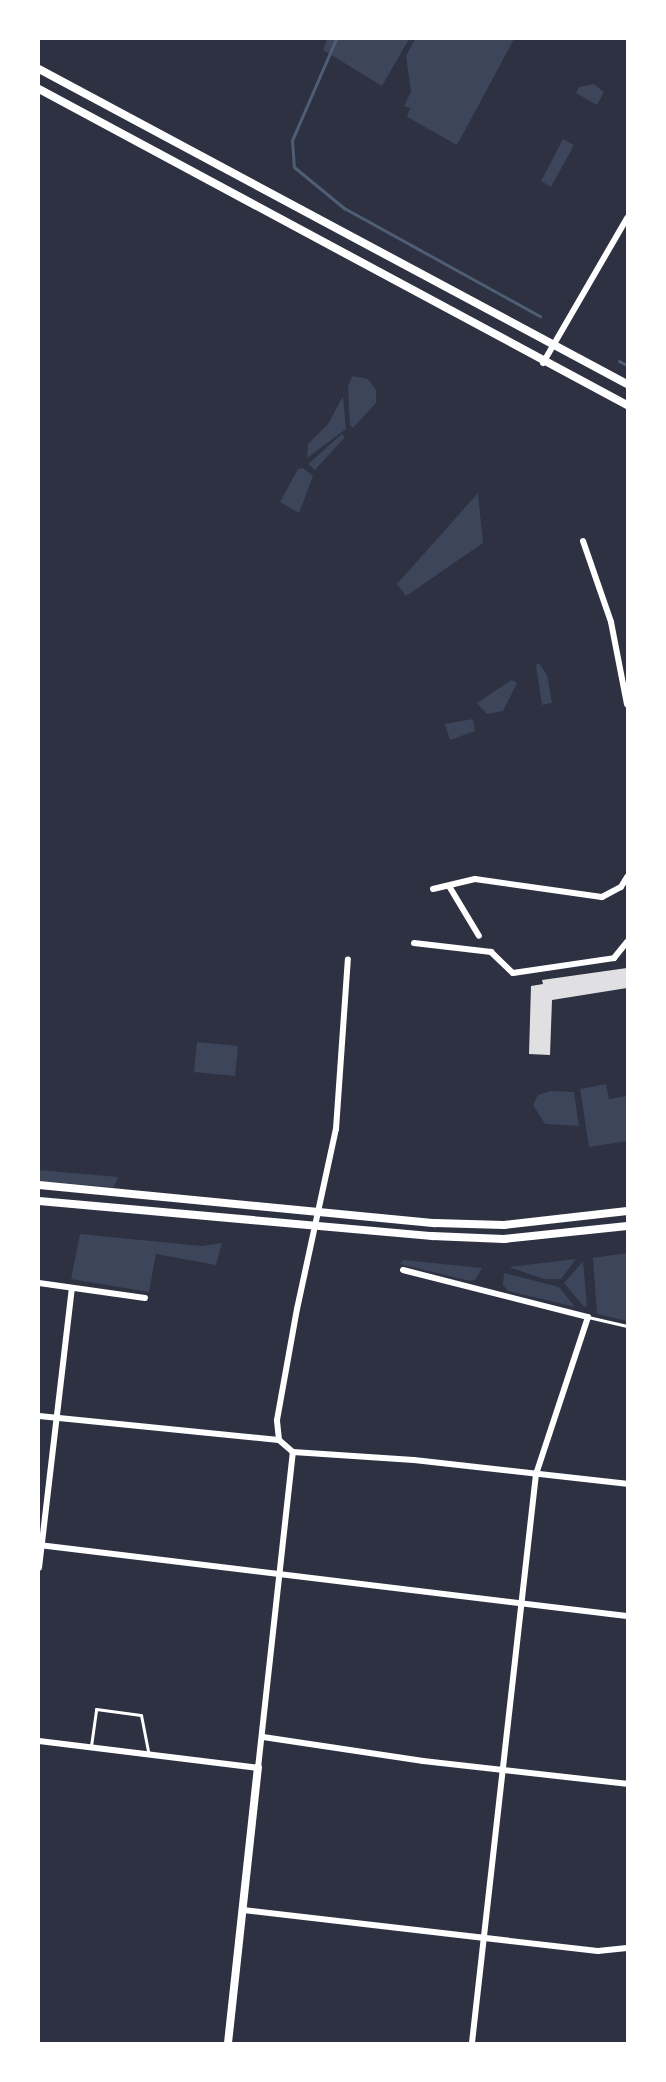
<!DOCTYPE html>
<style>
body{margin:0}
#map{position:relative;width:666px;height:2082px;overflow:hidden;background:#2d3142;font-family:Lato,sans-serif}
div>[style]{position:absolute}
.green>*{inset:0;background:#3c4559}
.stream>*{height:3px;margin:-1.5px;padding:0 1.5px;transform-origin:1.5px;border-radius:1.5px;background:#4f5d75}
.building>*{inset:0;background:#e0e0e3}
.service>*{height:3px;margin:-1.5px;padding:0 1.5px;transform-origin:1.5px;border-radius:1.5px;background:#fff}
.minor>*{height:6px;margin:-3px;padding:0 3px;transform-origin:3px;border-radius:3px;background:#fff}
.tertiary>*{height:8px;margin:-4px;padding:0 4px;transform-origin:4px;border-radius:4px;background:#fff}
.secondary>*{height:8px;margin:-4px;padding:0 4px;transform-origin:4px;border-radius:4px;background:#fff}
span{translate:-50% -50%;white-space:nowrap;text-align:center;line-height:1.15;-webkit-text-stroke:4.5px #fff;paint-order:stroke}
.frame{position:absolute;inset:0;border:40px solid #fff;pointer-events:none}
</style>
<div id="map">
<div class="green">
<div style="clip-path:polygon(327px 39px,409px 39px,382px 86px,323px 50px)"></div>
<div style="clip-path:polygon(415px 39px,514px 39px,457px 145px,407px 117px,410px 108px,404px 106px,411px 92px,406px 56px)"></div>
<div style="clip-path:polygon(594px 84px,604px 92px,597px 105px,576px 93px,579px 87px)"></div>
<div style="clip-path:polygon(563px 139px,574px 145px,551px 187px,541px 181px)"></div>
<div style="clip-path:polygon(352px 376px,368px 379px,376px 390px,376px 403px,353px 428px,350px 425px,348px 387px)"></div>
<div style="clip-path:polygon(343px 396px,346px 429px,307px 458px,308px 444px,328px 424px)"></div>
<div style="clip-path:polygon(342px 434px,345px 437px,315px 470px,308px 464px)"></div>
<div style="clip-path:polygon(303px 468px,313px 476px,299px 513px,280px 502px,298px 469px)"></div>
<div style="clip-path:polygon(478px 493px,483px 543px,406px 596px,397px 584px)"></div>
<div style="clip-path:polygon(539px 663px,547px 675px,552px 703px,542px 705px,536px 665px)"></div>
<div style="clip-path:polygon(511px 680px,517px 683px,503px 711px,487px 714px,477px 703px)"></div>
<div style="clip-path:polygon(473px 719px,475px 731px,450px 740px,445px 724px)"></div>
<div style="clip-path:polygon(197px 1042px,238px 1046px,235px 1076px,194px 1072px)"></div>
<div style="clip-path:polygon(606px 1084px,609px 1099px,627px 1096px,627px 1141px,589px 1147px,580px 1089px)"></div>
<div style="clip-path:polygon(550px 1091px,574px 1092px,579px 1126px,545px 1124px,533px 1105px,538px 1095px)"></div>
<div style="clip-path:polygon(39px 1170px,118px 1177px,114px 1187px,109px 1187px,39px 1181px)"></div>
<div style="clip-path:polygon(80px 1234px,202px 1246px,222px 1243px,216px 1265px,156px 1254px,149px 1292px,71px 1279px)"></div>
<div style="clip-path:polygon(627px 1253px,627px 1321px,597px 1314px,593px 1258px)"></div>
<div style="clip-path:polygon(576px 1259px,561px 1279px,544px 1279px,509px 1267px)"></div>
<div style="clip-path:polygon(403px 1260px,482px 1268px,475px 1280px,470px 1281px,400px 1264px)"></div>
<div style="clip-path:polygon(583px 1261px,587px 1306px,584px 1307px,564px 1283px)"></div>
<div style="clip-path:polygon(504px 1273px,559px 1287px,575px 1307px,508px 1291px,503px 1285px)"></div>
</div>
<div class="stream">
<div style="left:336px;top:39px;width:110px;rotate:113.5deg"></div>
<div style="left:292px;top:140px;width:27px;rotate:86deg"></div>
<div style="left:294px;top:167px;width:65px;rotate:39.4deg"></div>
<div style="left:344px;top:208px;width:224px;rotate:28.9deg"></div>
<div style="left:619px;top:361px;width:9px;rotate:27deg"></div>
</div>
<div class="building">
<div style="clip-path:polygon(627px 968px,627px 988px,552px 1000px,550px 1055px,529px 1054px,531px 986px,543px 984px,542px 980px)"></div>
</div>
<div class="service">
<div style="left:588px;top:1317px;width:40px;rotate:13deg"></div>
<div style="left:91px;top:1746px;width:37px;rotate:-82deg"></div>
<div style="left:96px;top:1709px;width:45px;rotate:7.6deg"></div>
<div style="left:141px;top:1715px;width:38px;rotate:79deg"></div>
</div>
<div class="minor">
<div style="left:543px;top:363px;width:168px;rotate:-59.9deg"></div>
<div style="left:583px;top:541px;width:86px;rotate:70.9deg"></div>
<div style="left:611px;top:622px;width:84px;rotate:79deg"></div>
<div style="left:449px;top:886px;width:58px;rotate:59deg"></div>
<div style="left:433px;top:889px;width:43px;rotate:-13.4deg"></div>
<div style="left:475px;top:879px;width:128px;rotate:8.1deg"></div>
<div style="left:602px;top:897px;width:21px;rotate:-28deg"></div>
<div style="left:621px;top:887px;width:12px;rotate:-59deg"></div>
<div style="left:414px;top:943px;width:78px;rotate:6.7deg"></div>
<div style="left:491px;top:952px;width:30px;rotate:44deg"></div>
<div style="left:513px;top:973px;width:102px;rotate:-8.4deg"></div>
<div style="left:614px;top:958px;width:21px;rotate:-51deg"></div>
<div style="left:403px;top:1270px;width:191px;rotate:14.3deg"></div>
<div style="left:588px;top:1317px;width:165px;rotate:108.3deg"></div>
<div style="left:536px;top:1474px;width:573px;rotate:96.42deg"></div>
<div style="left:39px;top:1283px;width:107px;rotate:8.1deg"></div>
<div style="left:39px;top:1416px;width:241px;rotate:5.7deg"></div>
<div style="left:279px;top:1440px;width:18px;rotate:41deg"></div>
<div style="left:293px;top:1452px;width:121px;rotate:3.8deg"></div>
<div style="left:414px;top:1460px;width:214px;rotate:6.4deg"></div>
<div style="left:279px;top:1440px;width:20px;rotate:-96deg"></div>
<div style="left:277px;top:1420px;width:113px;rotate:-79.8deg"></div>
<div style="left:297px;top:1309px;width:184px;rotate:-77.8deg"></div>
<div style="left:336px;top:1129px;width:170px;rotate:-86deg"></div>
<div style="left:39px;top:1545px;width:592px;rotate:6.89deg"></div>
<div style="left:39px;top:1568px;width:282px;rotate:-83.3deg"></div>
<div style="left:263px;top:1737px;width:162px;rotate:8.5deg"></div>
<div style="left:423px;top:1761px;width:205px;rotate:6.4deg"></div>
<div style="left:39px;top:1741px;width:221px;rotate:7deg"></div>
<div style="left:258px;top:1768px;width:318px;rotate:-83.7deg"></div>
<div style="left:243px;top:1910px;width:357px;rotate:6.6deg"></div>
<div style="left:598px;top:1951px;width:29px;rotate:-6deg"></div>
</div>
<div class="tertiary">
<div style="left:39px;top:69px;width:667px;rotate:28.18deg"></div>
<div style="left:39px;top:89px;width:668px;rotate:28.25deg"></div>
<div style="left:228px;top:2043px;width:277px;rotate:-83.8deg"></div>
</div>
<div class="secondary">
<div style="left:39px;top:1185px;width:398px;rotate:5.5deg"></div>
<div style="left:435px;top:1223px;width:69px;rotate:1.7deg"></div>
<div style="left:504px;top:1225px;width:124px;rotate:-6.5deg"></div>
<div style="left:39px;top:1201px;width:395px;rotate:5.1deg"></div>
<div style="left:432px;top:1236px;width:72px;rotate:2.4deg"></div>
<div style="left:504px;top:1239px;width:124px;rotate:-6deg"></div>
</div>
<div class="frame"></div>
</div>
